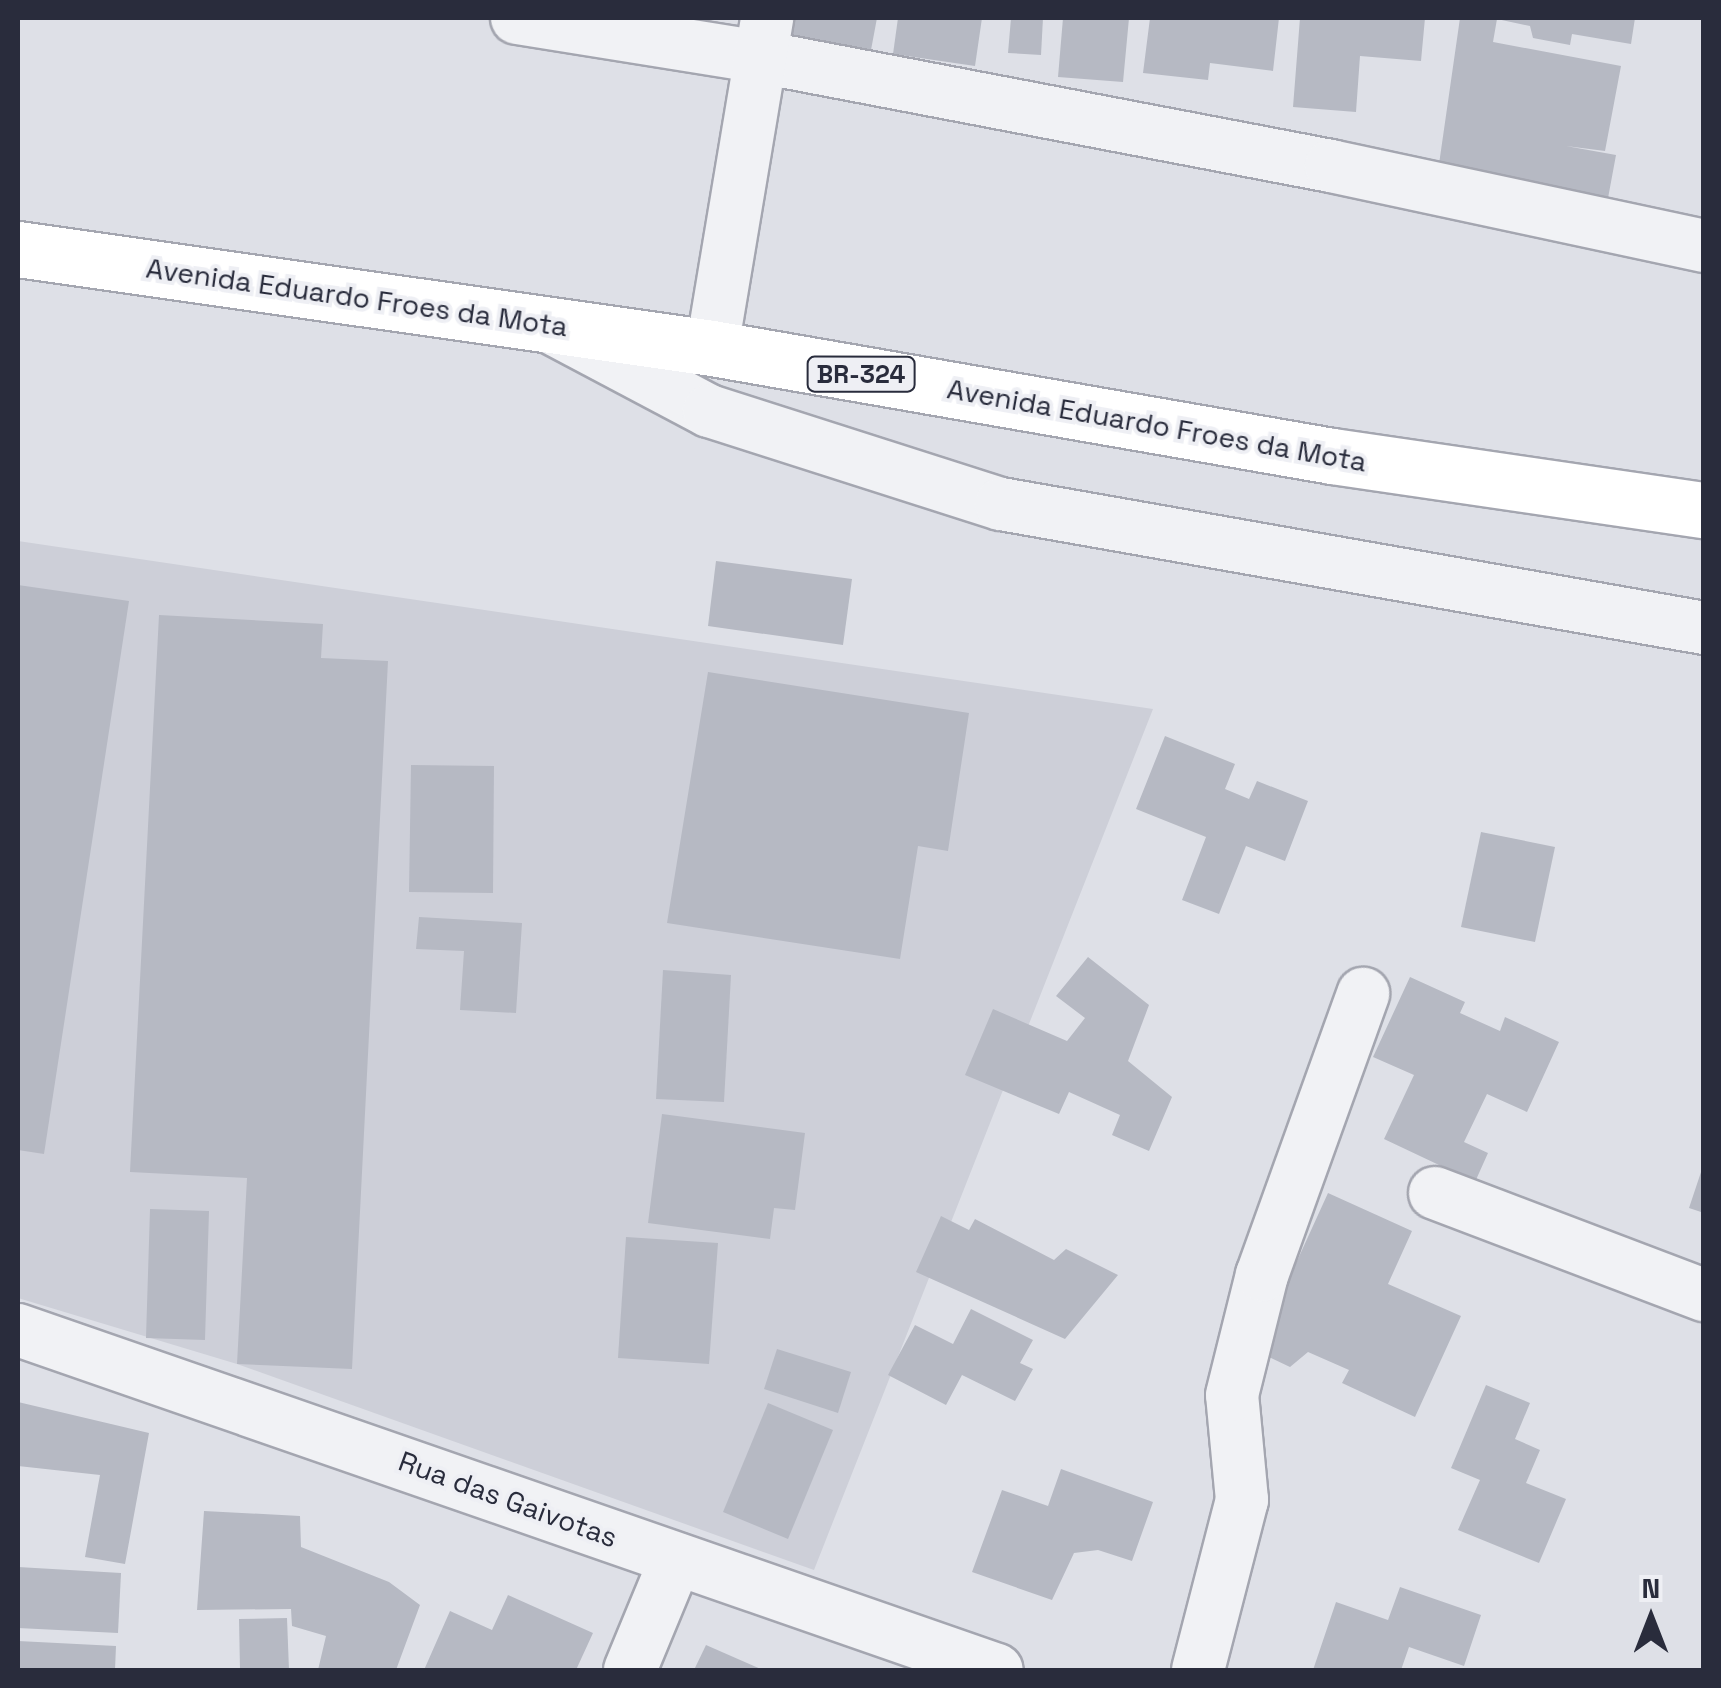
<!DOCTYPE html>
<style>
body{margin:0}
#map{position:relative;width:1721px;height:1688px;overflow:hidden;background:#dee0e7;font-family:"Space Grotesk",sans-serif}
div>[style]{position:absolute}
.built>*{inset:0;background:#cdcfd8}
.building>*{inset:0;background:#b6b9c3}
.roads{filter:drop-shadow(2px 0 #a4a6b0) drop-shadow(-2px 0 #a4a6b0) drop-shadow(0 2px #a4a6b0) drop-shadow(0 -2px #a4a6b0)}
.minor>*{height:52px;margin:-26px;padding:0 26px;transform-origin:26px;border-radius:26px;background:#f1f2f5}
.highway>*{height:55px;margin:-27.5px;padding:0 27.5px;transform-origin:27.5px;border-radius:27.5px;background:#fff}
span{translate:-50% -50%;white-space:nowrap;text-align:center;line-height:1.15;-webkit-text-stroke:8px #eeeff4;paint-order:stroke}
.shield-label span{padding:2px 8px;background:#eeeff4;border:2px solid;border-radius:8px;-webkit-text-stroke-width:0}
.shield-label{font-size:25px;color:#292c3c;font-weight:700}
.street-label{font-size:28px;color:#292c3c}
.frame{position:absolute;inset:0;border:20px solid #292c3c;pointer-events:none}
.north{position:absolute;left:1601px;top:1568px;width:100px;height:100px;-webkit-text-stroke:8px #eeeff4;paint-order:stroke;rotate:0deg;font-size:28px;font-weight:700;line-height:40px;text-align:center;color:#292c3c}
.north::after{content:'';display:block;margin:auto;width:35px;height:45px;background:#292c3c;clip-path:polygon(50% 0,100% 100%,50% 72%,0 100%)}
</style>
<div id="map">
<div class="built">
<div style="clip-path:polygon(18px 541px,1153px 709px,814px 1570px,237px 1364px,18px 1298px)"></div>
</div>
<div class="building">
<div style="clip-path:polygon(794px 18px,877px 18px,871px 50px,791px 35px)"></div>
<div style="clip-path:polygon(898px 18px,982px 18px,975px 66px,893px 54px)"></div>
<div style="clip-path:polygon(1011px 18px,1043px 18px,1041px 55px,1008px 53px)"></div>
<div style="clip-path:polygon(1063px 18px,1129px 18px,1123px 82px,1058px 77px)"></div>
<div style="clip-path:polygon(1150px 18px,1279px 18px,1273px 71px,1210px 63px,1208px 80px,1143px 73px)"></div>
<div style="clip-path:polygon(1300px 18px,1425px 18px,1421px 61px,1360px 56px,1356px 112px,1293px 107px)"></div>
<div style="clip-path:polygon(1460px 18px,1635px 18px,1631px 44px,1572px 34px,1570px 45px,1533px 38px,1530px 26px,1497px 19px,1493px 42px,1621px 66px,1605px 151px,1566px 146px,1616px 155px,1606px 209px,1437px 178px)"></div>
<div style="clip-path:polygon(716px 561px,852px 579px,843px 645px,708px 626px)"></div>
<div style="clip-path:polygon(18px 585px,129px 601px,44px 1154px,18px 1150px)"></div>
<div style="clip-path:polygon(159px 615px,323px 624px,321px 658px,388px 661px,352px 1369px,237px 1364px,247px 1178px,130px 1172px)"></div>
<div style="clip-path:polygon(708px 672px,969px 713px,948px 851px,918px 846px,900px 959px,667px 923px)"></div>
<div style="clip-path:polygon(1165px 736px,1235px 764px,1225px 789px,1249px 799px,1257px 781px,1308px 801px,1285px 861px,1246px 846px,1219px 914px,1182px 900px,1206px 837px,1136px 809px)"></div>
<div style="clip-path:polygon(411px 765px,494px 766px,493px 893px,409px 892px)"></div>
<div style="clip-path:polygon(1481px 832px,1555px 847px,1535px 942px,1461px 927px)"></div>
<div style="clip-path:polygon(419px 917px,522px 923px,516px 1013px,460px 1010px,464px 951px,416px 949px)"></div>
<div style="clip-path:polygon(1088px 957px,1149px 1005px,1128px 1061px,1172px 1097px,1149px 1151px,1112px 1135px,1120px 1115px,1069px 1092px,1059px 1114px,965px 1075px,993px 1009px,1067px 1041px,1085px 1018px,1056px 996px)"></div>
<div style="clip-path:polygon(663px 970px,731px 975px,724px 1102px,656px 1099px)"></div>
<div style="clip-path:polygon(1410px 977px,1465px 1002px,1460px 1013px,1500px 1031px,1505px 1017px,1559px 1042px,1527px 1112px,1487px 1094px,1464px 1142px,1488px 1153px,1475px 1182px,1384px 1139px,1414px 1075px,1373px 1057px)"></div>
<div style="clip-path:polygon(662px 1114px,805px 1133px,795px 1210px,774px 1208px,770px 1239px,648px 1223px)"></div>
<div style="clip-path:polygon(1703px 1166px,1704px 1166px,1704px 1213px,1689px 1208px)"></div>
<div style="clip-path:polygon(1328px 1193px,1412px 1231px,1388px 1284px,1461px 1316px,1415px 1417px,1342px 1383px,1349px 1370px,1308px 1352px,1290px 1367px,1256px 1351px)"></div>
<div style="clip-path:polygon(150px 1209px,209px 1211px,205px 1340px,146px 1338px)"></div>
<div style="clip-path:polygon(941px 1216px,969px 1230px,975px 1219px,1054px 1260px,1066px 1249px,1118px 1275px,1065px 1339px,916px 1272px)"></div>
<div style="clip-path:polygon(626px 1237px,718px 1243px,709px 1364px,618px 1358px)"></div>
<div style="clip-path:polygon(971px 1309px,1033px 1340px,1020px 1363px,1033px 1369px,1015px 1401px,962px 1375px,946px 1405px,888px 1375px,915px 1325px,953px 1344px)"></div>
<div style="clip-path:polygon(777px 1349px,851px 1372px,838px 1413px,764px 1389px)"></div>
<div style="clip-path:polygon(1486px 1385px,1530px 1403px,1515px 1439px,1540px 1450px,1526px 1483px,1566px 1499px,1539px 1563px,1458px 1530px,1480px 1480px,1451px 1468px)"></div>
<div style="clip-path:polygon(18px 1402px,149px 1433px,125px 1564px,85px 1557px,100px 1475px,18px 1466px)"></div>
<div style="clip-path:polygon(768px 1403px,833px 1430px,788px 1539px,723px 1512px)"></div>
<div style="clip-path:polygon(1061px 1469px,1153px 1502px,1132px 1561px,1098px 1550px,1074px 1553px,1052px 1600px,972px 1572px,1002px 1490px,1048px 1506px)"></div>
<div style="clip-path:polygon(204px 1511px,300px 1516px,301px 1547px,389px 1582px,420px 1605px,396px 1670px,318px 1670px,326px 1636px,292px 1626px,291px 1609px,197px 1610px)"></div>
<div style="clip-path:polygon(18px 1567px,121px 1573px,118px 1633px,18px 1628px)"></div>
<div style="clip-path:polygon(1400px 1587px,1481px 1615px,1464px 1666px,1409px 1647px,1401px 1670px,1313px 1670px,1336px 1602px,1388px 1620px)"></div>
<div style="clip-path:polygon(508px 1595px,593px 1633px,576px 1670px,424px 1670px,450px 1611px,492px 1630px)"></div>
<div style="clip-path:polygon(287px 1618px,289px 1670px,240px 1670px,239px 1619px)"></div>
<div style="clip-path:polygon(18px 1641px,116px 1646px,115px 1670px,18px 1670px)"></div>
<div style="clip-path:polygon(706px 1645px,763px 1670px,694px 1670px)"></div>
</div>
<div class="roads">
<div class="minor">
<div style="left:517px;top:18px;width:247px;rotate:9.1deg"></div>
<div style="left:761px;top:57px;width:580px;rotate:10.83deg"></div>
<div style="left:1331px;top:166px;width:381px;rotate:12.1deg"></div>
<div style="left:554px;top:329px;width:175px;rotate:27.9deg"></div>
<div style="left:709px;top:411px;width:306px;rotate:17.7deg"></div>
<div style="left:1001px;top:504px;width:714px;rotate:10deg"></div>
<div style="left:712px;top:348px;width:335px;rotate:-80.5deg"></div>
<div style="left:1435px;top:1193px;width:288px;rotate:20.8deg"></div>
<div style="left:18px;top:1330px;width:1036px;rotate:19.15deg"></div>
<div style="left:630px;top:1670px;width:120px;rotate:-67.5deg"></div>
<div style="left:1198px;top:1670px;width:176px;rotate:-75.5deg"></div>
<div style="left:1242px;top:1500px;width:105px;rotate:-95.4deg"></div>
<div style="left:1232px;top:1395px;width:124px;rotate:-76deg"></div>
<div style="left:1262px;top:1275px;width:299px;rotate:-70.2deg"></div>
</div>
<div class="highway">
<div style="left:18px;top:249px;width:701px;rotate:8.12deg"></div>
<div style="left:712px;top:348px;width:629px;rotate:9.88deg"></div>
<div style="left:1332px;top:456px;width:376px;rotate:8.3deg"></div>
</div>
</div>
<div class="shield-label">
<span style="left:861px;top:374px">BR-324</span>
</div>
<div class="street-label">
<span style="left:357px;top:297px;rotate:8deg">Avenida Eduardo Froes da Mota</span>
<span style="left:1157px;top:425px;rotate:10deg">Avenida Eduardo Froes da Mota</span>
<span style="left:508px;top:1499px;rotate:20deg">Rua das Gaivotas</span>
</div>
<div class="frame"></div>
<div class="north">N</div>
</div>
